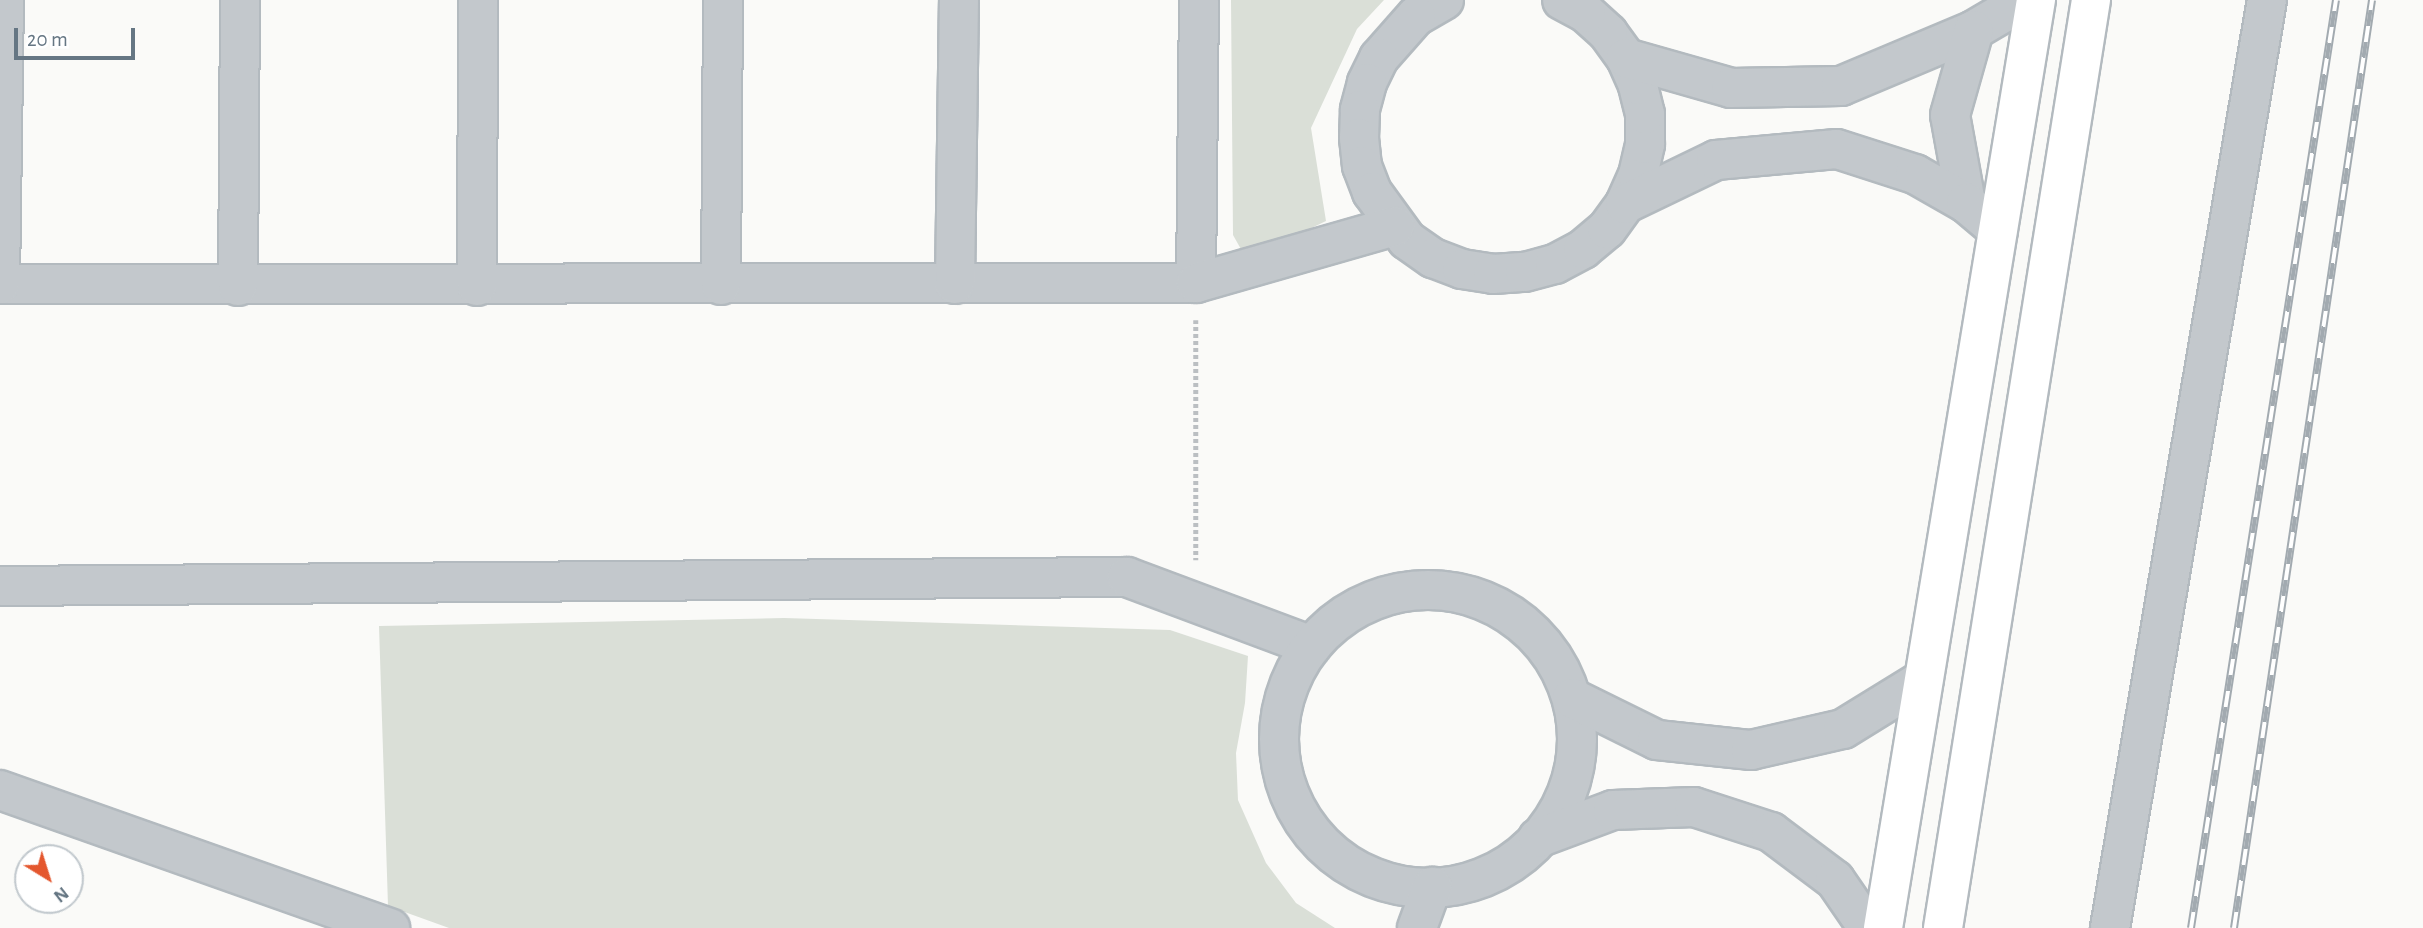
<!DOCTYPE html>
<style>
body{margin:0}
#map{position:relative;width:2423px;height:928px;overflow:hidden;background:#fafaf8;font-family:"Alegreya Sans",sans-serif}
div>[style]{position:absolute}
.green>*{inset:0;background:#dadfd7}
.path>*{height:4.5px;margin-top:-2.25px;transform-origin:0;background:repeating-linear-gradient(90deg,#bbbfc2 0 3.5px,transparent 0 7px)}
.roads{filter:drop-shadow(2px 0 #b3babf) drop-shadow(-2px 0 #b3babf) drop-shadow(0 2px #b3babf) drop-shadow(0 -2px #b3babf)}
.minor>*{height:38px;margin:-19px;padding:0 19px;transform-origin:19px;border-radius:19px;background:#c3c8cc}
.minor>.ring{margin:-19px;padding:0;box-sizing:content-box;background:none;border:38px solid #c3c8cc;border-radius:50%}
.secondary>*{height:38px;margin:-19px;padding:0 19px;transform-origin:19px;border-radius:19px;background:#fff}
.rail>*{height:8px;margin-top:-4px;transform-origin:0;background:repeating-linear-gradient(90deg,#fff 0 16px,#a2aab0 0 32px);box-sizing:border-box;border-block:2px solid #a2aab0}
span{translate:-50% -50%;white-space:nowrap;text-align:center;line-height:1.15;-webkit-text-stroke:7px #fff;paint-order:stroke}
.north{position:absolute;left:14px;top:844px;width:70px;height:70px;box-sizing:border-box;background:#fff;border:2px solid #c1c8cd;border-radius:50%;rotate:142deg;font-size:19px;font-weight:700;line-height:28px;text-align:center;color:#657683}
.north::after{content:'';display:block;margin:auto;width:24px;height:32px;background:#e4572e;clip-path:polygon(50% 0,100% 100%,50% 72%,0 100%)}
.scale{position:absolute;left:14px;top:28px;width:121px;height:32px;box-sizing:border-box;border:4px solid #657683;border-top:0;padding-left:9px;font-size:21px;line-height:24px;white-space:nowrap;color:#657683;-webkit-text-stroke:5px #fff;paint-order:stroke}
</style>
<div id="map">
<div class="green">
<div style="clip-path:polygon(1231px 0,1384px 0,1357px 29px,1311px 128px,1326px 221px,1274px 246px,1242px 251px,1233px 235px)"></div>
<div style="clip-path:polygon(784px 618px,1170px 630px,1248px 656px,1245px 703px,1236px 753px,1238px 800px,1266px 863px,1296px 903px,1335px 928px,449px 928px,388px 906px,379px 626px)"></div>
</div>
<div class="path">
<div style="left:1196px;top:320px;width:240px;rotate:90deg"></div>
</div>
<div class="roads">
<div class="minor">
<div style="left:1444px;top:0;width:32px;rotate:150deg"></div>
<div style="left:1416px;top:16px;width:56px;rotate:131.4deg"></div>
<div style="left:1379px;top:58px;width:28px;rotate:116deg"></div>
<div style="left:1367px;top:83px;width:28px;rotate:105deg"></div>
<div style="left:1360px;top:110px;width:28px;rotate:92deg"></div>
<div style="left:1359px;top:138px;width:28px;rotate:84deg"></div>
<div style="left:1362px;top:166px;width:28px;rotate:69deg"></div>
<div style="left:1372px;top:192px;width:59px;rotate:53.9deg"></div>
<div style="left:1407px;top:240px;width:32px;rotate:35deg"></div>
<div style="left:1433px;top:258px;width:31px;rotate:21deg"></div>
<div style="left:1462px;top:269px;width:31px;rotate:9deg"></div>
<div style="left:1493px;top:274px;width:32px;rotate:-4deg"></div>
<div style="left:1525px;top:272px;width:31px;rotate:-15deg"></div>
<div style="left:1555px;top:264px;width:32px;rotate:-28deg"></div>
<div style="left:1583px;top:249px;width:31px;rotate:-40deg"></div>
<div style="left:1607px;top:229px;width:31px;rotate:-54deg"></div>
<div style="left:1625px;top:204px;width:32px;rotate:-66deg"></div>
<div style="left:1638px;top:175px;width:32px;rotate:-77deg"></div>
<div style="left:1645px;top:144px;width:30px;rotate:-90deg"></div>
<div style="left:1645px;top:114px;width:30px;rotate:-104deg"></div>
<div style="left:1638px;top:85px;width:30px;rotate:-114deg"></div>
<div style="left:1626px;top:58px;width:31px;rotate:-126deg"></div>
<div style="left:1608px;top:33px;width:30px;rotate:-138deg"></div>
<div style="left:1586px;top:13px;width:27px;rotate:-152deg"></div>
<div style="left:1626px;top:58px;width:109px;rotate:15.9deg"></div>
<div style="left:1731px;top:88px;width:110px;rotate:-1deg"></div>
<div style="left:1841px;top:86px;width:144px;rotate:-22.8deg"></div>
<div style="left:1974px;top:30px;width:59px;rotate:-30.5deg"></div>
<div style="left:1966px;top:203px;width:89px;rotate:-100.3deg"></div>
<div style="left:1950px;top:115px;width:88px;rotate:-74.2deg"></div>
<div style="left:1625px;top:204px;width:101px;rotate:-25.8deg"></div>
<div style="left:1716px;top:160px;width:121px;rotate:-5.2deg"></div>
<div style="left:1837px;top:149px;width:82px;rotate:17.8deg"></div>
<div style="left:1915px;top:174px;width:59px;rotate:29.6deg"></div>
<div style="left:1966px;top:203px;width:42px;rotate:40.2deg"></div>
<div style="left:1196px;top:283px;width:283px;rotate:-89.4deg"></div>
<div style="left:0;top:284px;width:1196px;rotate:-0.05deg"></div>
<div style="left:1196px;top:283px;width:207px;rotate:-16deg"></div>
<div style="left:0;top:284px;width:284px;rotate:-89.2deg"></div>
<div style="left:955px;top:284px;width:284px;rotate:-89.2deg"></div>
<div style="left:721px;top:285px;width:285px;rotate:-89.6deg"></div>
<div style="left:238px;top:286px;width:286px;rotate:-89.6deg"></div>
<div style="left:477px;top:286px;width:286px;rotate:-89.8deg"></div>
<div style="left:0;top:586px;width:1127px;rotate:-0.46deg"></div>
<div style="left:1127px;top:577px;width:197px;rotate:20.5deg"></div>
<div class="ring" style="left:1279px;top:590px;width:260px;height:260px"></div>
<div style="left:1572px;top:698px;width:95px;rotate:26.3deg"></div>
<div style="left:1657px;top:740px;width:95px;rotate:6.1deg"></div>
<div style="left:1751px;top:750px;width:94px;rotate:-12.9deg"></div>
<div style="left:1843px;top:729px;width:95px;rotate:-31.7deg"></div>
<div style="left:0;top:790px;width:414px;rotate:19.5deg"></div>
<div style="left:1538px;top:838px;width:80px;rotate:-20.5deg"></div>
<div style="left:1613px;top:810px;width:81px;rotate:-2.1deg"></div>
<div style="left:1694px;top:807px;width:81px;rotate:18deg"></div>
<div style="left:1771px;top:832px;width:80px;rotate:36.9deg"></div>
<div style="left:1835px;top:880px;width:58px;rotate:55.5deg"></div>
<div style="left:1417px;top:928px;width:44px;rotate:-69.9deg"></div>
<div style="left:2110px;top:928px;width:941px;rotate:-80.4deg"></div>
</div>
<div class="secondary">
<div style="left:1883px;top:928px;width:941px;rotate:-80.64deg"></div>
<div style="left:1943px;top:928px;width:940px;rotate:-80.94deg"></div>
</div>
</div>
<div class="rail">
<div style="left:2191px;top:928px;width:939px;rotate:-81.12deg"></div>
<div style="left:2234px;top:928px;width:938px;rotate:-81.54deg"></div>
</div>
<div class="north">N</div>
<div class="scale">20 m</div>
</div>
